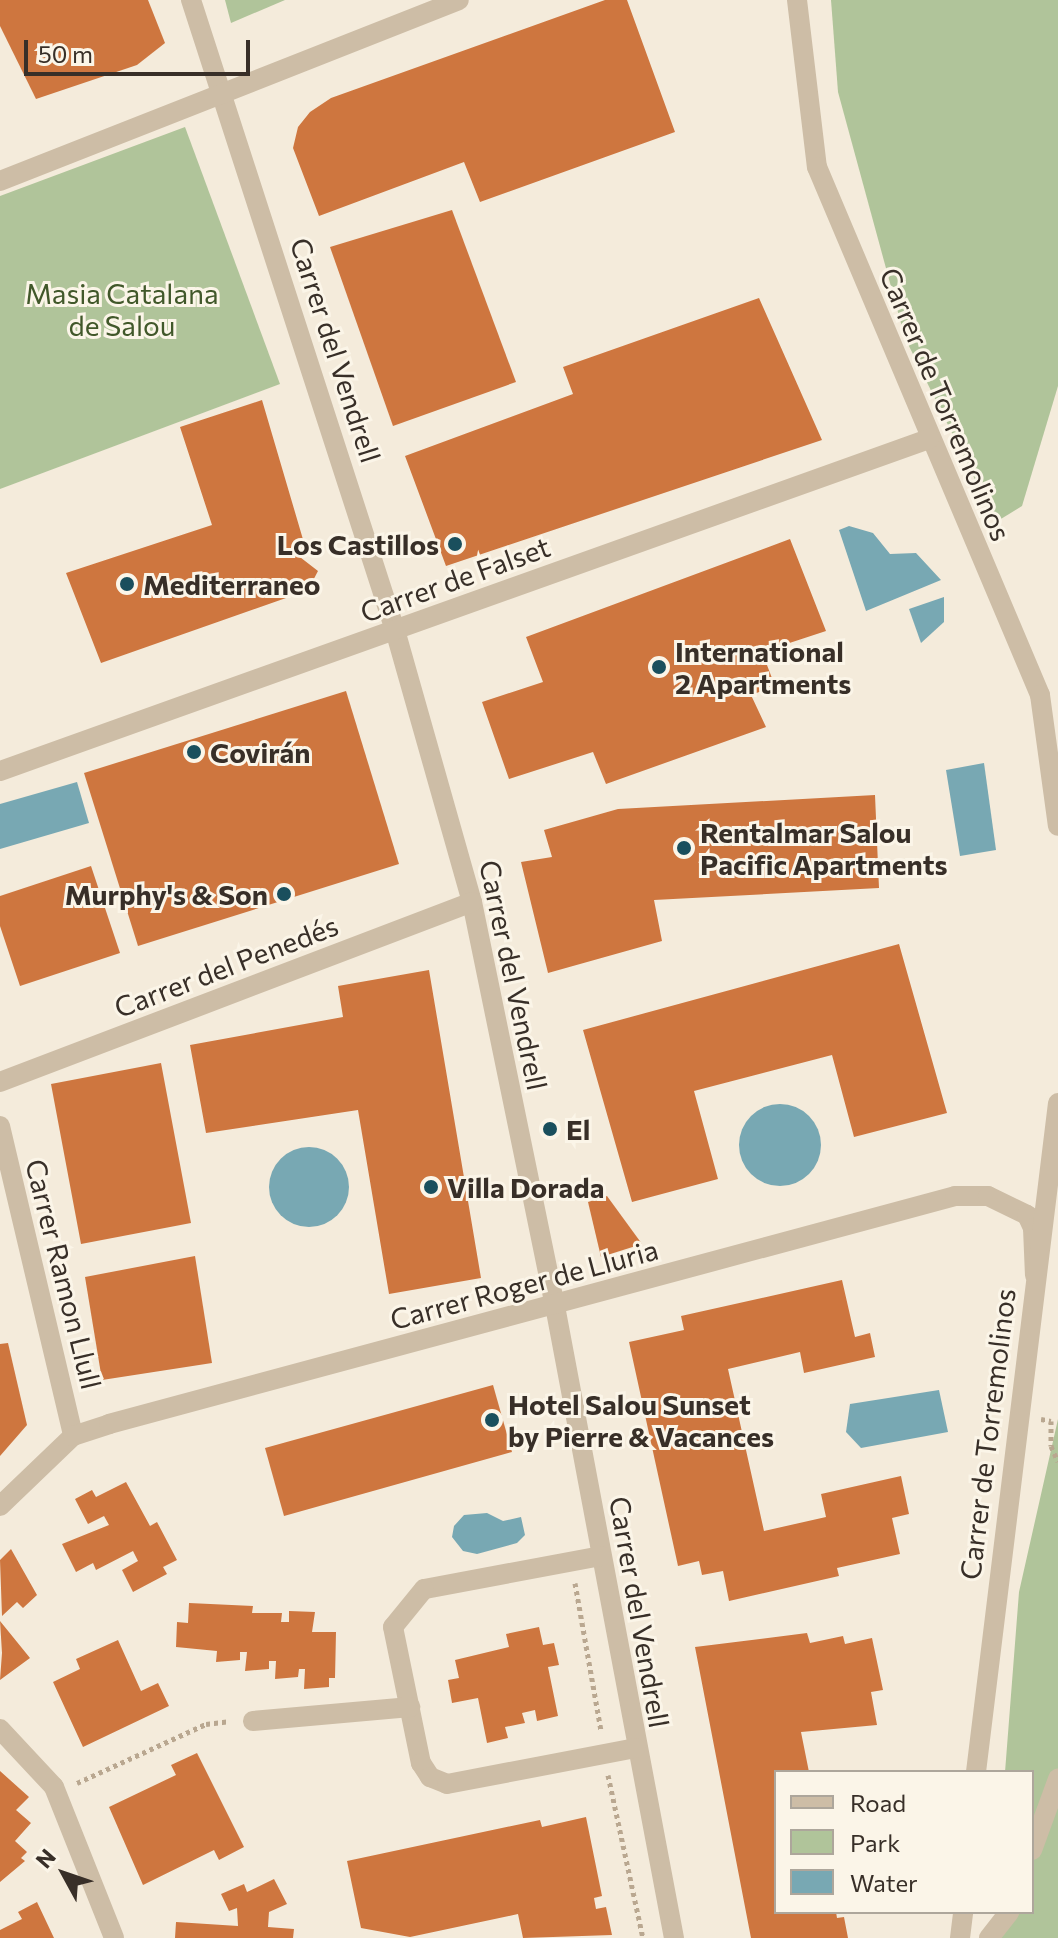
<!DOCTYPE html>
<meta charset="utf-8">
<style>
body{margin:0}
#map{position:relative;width:1058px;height:1938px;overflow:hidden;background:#f4ebdb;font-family:Commissioner,sans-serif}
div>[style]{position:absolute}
.green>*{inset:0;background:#b0c49a}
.water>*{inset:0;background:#78a8b3}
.round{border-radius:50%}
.building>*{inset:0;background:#ce763f}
.path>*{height:5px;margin-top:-2.5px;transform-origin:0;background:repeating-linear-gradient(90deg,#b9a790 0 4px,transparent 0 8px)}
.minor>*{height:20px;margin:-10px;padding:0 10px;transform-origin:10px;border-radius:10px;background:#cdbda6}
.dots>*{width:22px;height:22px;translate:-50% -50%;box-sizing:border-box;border:4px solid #fbf5e8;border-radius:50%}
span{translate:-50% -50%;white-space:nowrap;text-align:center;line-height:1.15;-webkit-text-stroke:6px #fbf5e8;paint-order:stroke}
.park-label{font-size:28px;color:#41582a}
.street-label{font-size:28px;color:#382f28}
.poi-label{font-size:28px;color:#382f28;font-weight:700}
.right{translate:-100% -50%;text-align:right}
.left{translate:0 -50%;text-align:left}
.legend{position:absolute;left:774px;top:1770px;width:260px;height:144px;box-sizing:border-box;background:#fbf5e8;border:2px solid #ada69b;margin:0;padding:10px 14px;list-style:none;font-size:24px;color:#382f28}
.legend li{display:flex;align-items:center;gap:16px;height:40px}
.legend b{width:40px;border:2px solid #ada69b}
.north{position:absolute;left:24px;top:1834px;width:80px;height:80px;-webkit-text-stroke:6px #fbf5e8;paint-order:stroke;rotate:310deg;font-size:22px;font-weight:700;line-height:32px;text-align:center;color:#382f28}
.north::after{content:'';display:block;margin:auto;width:28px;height:36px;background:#382f28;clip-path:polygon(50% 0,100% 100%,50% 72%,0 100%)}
.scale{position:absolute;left:24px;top:40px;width:226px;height:36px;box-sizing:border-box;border:4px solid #382f28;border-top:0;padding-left:10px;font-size:24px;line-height:28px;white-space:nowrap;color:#382f28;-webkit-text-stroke:6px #fbf5e8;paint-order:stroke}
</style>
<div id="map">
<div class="green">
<div style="clip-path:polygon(225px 0,285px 0,231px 23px)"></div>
<div style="clip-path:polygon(831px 0,1058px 0,1058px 386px,1022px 506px,996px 522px,905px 338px,838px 92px)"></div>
<div style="clip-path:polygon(185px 127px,280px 384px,0 489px,0 196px)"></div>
<div style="clip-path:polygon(1058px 1419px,1058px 1938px,999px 1938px,999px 1912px,1032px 1912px,1032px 1772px,1005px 1772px,1019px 1592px)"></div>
</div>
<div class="water">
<div style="clip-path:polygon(849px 526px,873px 533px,890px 554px,916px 553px,941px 580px,866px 611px,839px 530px)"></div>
<div style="clip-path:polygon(944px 597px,944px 622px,921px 643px,909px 609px)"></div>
<div style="clip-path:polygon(984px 763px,996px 850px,960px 856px,946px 770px)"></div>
<div style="clip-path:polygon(77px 782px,89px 823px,0 849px,0 804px)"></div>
<div class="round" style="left:739px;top:1104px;width:82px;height:82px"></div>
<div class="round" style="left:269px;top:1147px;width:80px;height:80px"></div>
<div style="clip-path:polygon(939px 1390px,948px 1432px,861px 1448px,846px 1432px,850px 1404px)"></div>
<div style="clip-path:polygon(487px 1513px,503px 1521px,521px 1517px,525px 1535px,517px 1543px,477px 1554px,463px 1551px,452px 1537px,454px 1526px,464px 1515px)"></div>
</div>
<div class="building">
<div style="clip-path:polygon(0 0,148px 0,165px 43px,137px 65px,36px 99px,0 26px)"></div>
<div style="clip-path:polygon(605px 0,627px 0,675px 132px,480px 202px,464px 162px,319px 216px,293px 148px,298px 127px,310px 112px,331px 98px)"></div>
<div style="clip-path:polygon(452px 210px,516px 382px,393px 426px,330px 247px)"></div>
<div style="clip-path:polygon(759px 298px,822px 440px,446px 566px,405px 456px,573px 394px,563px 367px)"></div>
<div style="clip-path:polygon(262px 400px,307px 553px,296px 554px,318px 571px,307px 592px,282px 585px,286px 598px,101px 663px,66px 573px,212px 525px,180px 427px)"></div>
<div style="clip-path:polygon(790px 539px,826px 631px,762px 652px,775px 686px,751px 695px,766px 727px,606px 784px,593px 752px,509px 779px,482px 702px,543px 682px,526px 637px)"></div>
<div style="clip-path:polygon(346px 691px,399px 864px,138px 946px,84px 773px)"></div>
<div style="clip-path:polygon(875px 795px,879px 888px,654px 900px,662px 941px,548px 973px,521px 862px,552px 857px,544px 830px,618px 809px)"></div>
<div style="clip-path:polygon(91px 866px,120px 953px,20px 986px,0 926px,0 896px)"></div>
<div style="clip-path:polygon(899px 944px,947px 1113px,854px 1137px,832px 1055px,694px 1091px,718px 1179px,632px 1202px,583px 1030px)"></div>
<div style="clip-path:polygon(429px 970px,481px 1278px,389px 1294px,358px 1110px,206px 1133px,190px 1045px,343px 1017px,338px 986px)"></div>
<div style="clip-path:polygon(161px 1063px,191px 1223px,81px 1244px,51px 1084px)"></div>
<div style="clip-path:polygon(607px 1196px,642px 1244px,601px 1257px,588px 1202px)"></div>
<div style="clip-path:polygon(195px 1256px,212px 1363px,102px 1380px,85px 1277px)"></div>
<div style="clip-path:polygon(842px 1280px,855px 1337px,870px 1333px,875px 1357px,804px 1373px,800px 1352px,728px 1369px,764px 1531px,826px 1517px,821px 1494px,901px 1476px,909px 1514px,892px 1518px,900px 1554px,837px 1568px,839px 1576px,729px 1601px,723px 1571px,702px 1575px,699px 1561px,678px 1566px,629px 1342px,684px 1330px,681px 1316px)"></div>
<div style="clip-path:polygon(8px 1343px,27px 1425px,0 1456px,0 1344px)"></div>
<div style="clip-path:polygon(493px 1385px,512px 1452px,284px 1516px,265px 1448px)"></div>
<div style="clip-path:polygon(126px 1482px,150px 1526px,157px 1522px,177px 1560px,163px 1567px,167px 1574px,133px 1592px,122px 1570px,138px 1561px,133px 1551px,96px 1570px,93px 1563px,76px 1572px,62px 1544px,109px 1525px,104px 1516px,88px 1524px,75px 1499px,92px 1490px,96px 1497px)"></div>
<div style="clip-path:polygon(11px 1549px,37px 1595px,23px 1608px,17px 1602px,2px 1616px,0 1560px)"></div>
<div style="clip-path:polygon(189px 1603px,253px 1606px,252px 1613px,282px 1613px,281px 1622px,289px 1622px,289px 1611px,315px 1612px,312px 1632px,336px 1632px,335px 1678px,329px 1678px,329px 1687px,304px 1689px,305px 1669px,299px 1669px,298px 1677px,275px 1679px,276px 1661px,269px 1661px,269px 1669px,245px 1671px,247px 1652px,240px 1652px,240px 1660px,216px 1662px,217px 1651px,176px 1647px,177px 1622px,188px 1623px)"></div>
<div style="clip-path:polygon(0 1621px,30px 1658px,0 1680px,2px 1653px)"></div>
<div style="clip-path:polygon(539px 1627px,543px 1645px,554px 1643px,559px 1665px,548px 1667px,558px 1716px,537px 1721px,535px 1710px,522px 1713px,525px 1723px,505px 1727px,508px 1738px,487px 1743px,478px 1698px,452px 1703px,448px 1680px,459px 1678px,455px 1660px,509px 1647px,506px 1634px)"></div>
<div style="clip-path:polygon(807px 1633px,810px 1643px,843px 1636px,845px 1644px,872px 1638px,883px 1690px,871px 1692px,877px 1725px,801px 1732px,809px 1772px,776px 1772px,776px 1912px,836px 1912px,837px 1918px,844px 1917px,848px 1938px,751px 1938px,695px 1647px)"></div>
<div style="clip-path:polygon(118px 1640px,141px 1691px,158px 1683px,169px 1706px,83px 1747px,53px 1682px,80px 1669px,76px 1659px)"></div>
<div style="clip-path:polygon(197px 1753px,244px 1847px,219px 1860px,214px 1850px,143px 1885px,109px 1807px,176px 1775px,171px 1765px)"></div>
<div style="clip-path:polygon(0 1771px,29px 1797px,16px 1810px,31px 1823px,15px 1841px,27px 1852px,21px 1858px,25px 1861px,0 1882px)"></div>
<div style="clip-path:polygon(586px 1817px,602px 1896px,594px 1898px,596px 1909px,606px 1907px,612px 1935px,523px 1938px,518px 1914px,410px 1937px,361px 1928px,347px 1861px,540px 1820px,542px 1827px)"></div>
<div style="clip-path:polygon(274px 1879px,287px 1904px,269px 1912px,268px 1927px,294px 1929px,293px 1938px,175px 1938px,176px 1922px,238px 1926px,237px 1908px,229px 1911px,221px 1894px,244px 1884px,247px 1892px)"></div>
<div style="clip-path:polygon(37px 1902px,54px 1938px,0 1938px,0 1930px,22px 1919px,18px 1912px)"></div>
</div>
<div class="path">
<div style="left:1041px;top:1419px;width:10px;rotate:11deg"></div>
<div style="left:1051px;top:1421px;width:25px;rotate:90deg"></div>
<div style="left:1051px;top:1446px;width:17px;rotate:66deg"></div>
<div style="left:575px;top:1583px;width:149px;rotate:80deg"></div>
<div style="left:608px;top:1775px;width:167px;rotate:77.9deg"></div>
<div style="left:77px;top:1783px;width:142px;rotate:-24.6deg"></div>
<div style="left:206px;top:1724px;width:23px;rotate:-7deg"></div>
</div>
<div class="minor">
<div style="left:191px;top:0;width:662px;rotate:72.06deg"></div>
<div style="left:395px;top:630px;width:283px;rotate:74.2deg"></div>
<div style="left:472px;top:902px;width:412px;rotate:78.4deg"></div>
<div style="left:555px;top:1306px;width:643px;rotate:79.34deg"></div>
<div style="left:797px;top:0;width:168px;rotate:83.2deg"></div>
<div style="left:817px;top:167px;width:573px;rotate:67.1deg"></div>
<div style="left:1040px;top:695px;width:132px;rotate:82.2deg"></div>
<div style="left:0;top:181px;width:493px;rotate:-21.5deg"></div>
<div style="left:0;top:771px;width:987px;rotate:-19.67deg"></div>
<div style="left:0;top:1082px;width:505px;rotate:-20.87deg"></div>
<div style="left:0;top:1126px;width:318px;rotate:76.7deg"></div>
<div style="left:0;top:1506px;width:101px;rotate:-43.8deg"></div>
<div style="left:73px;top:1436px;width:38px;rotate:-18deg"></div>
<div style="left:109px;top:1424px;width:876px;rotate:-15.08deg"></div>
<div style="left:955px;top:1196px;width:33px"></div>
<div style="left:988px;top:1196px;width:43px;rotate:26deg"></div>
<div style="left:1027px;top:1215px;width:14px;rotate:65deg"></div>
<div style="left:1033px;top:1228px;width:47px;rotate:87.6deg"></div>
<div style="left:601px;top:1556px;width:180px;rotate:169.4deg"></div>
<div style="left:424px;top:1589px;width:49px;rotate:129.2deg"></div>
<div style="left:393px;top:1627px;width:139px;rotate:78.4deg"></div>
<div style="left:421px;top:1763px;width:17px;rotate:57deg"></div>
<div style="left:430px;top:1777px;width:18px;rotate:22deg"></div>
<div style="left:447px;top:1784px;width:192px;rotate:-10.8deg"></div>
<div style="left:253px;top:1721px;width:158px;rotate:-5.1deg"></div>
<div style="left:0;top:1729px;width:79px;rotate:47deg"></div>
<div style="left:54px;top:1787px;width:162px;rotate:68.3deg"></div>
<div style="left:976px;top:1772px;width:674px;rotate:-83.01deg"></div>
<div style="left:1032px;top:1850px;width:76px;rotate:-69.9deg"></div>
<div style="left:960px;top:1938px;width:26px;rotate:-83deg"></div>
<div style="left:989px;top:1938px;width:33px;rotate:-52deg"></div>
</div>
<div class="dots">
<div style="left:455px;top:544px;background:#1a4f5d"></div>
<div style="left:127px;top:584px;background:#1a4f5d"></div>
<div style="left:659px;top:667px;background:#1a4f5d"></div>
<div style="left:194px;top:752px;background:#1a4f5d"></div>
<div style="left:684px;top:848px;background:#1a4f5d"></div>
<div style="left:284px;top:894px;background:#1a4f5d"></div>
<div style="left:550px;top:1129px;background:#1a4f5d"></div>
<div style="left:431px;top:1187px;background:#1a4f5d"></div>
<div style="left:492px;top:1420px;background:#1a4f5d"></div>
</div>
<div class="park-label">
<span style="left:122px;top:309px">Masia Catalana<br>de Salou</span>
</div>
<div class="street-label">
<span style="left:336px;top:350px;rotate:72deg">Carrer del Vendrell</span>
<span style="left:946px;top:404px;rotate:67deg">Carrer de Torremolinos</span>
<span style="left:455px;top:579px;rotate:-20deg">Carrer de Falset</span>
<span style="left:226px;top:966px;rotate:-21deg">Carrer del Penedés</span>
<span style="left:514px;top:975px;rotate:78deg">Carrer del Vendrell</span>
<span style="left:64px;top:1274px;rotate:76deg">Carrer Ramon Llull</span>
<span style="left:524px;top:1284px;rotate:-15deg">Carrer Roger de Lluria</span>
<span style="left:987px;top:1434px;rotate:-83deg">Carrer de Torremolinos</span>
<span style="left:640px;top:1612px;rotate:80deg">Carrer del Vendrell</span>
</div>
<div class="poi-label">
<span class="right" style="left:439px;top:544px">Los Castillos</span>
<span class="left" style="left:143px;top:584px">Mediterraneo</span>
<span class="left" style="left:675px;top:667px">International<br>2 Apartments</span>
<span class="left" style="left:210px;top:752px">Covirán</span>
<span class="left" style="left:700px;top:848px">Rentalmar Salou<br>Pacific Apartments</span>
<span class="right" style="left:268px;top:894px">Murphy's &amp; Son</span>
<span class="left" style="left:566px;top:1129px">El</span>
<span class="left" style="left:447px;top:1187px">Villa Dorada</span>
<span class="left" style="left:508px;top:1420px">Hotel Salou Sunset<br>by Pierre &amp; Vacances</span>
</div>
<ul class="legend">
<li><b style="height:10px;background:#cdbda6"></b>Road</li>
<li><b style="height:22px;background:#b0c49a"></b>Park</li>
<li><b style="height:22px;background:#78a8b3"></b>Water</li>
</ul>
<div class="north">N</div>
<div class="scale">50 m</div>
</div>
